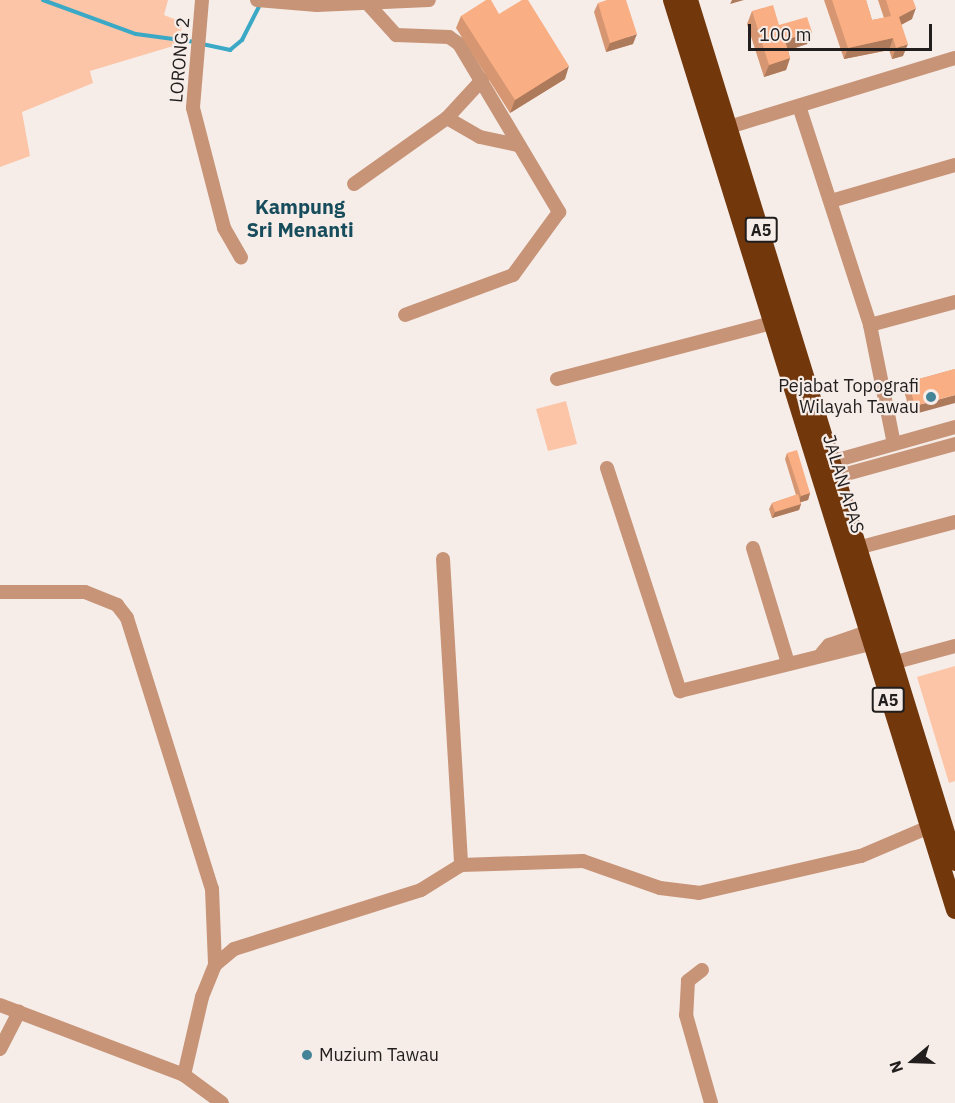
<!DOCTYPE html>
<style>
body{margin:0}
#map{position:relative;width:955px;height:1103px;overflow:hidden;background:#f6ede9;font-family:"IBM Plex Sans",sans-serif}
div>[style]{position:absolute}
.green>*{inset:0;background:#fcc5a7}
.stream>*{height:4px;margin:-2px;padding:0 2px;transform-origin:2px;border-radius:2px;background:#3ba9c6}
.minor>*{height:14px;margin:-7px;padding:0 7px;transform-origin:7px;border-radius:7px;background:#c79477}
.highway>*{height:18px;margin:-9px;padding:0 9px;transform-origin:9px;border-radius:9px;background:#73370c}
.wall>*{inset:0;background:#d69671}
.shaded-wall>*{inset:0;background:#ae7a5c}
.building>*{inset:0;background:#f9ae83}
.dots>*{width:16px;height:16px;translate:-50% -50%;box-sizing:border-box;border:3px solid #f6ede9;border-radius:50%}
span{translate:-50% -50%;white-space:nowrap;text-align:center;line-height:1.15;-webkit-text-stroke:4.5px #f6ede9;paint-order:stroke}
.shield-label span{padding:2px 4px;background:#f6ede9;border:2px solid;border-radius:4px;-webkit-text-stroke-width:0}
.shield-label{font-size:16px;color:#211e1d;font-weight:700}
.street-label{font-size:18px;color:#211e1d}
.poi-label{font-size:18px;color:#211e1d}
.right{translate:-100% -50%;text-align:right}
.left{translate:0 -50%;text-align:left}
.neighbourhood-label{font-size:20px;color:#164c5b;font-weight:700}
.north{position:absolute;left:883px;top:1031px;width:60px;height:60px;-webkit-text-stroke:4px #f6ede9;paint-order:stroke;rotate:251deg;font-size:16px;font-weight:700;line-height:24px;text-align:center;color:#211e1d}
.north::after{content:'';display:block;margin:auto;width:21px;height:27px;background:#211e1d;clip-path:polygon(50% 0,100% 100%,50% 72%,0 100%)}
.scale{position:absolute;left:748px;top:24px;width:184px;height:27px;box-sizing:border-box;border:3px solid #211e1d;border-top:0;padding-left:8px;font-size:18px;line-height:21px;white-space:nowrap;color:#211e1d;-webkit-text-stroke:4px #f6ede9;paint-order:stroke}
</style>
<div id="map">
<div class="green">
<div style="clip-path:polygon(0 0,168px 0,164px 15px,182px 22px,180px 44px,90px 71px,93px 83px,22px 112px,30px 156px,0 167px)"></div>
<div style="clip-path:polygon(566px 401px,577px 444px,548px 451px,536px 409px)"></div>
<div style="clip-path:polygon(955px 666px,955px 781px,949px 783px,917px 677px)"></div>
</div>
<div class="stream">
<div style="left:43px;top:0;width:99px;rotate:20.1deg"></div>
<div style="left:136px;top:34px;width:60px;rotate:7.7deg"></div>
<div style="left:202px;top:44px;width:29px;rotate:12deg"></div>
<div style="left:230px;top:50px;width:16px;rotate:-40deg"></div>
<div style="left:242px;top:40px;width:37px;rotate:-63deg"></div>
</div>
<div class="minor">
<div style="left:202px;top:0;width:108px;rotate:94.8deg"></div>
<div style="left:193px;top:108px;width:124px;rotate:75.5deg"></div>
<div style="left:224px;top:228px;width:34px;rotate:60deg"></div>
<div style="left:257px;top:0;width:60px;rotate:4.8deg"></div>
<div style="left:317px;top:5px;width:112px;rotate:-2.6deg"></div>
<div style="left:368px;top:4px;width:42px;rotate:47.9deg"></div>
<div style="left:396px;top:35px;width:53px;rotate:2.2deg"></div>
<div style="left:449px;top:37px;width:12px;rotate:35deg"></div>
<div style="left:459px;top:44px;width:196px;rotate:59.2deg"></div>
<div style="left:559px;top:212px;width:78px;rotate:126.1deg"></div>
<div style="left:513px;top:275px;width:115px;rotate:159.7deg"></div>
<div style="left:799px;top:106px;width:230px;rotate:72deg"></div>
<div style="left:870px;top:325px;width:121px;rotate:78.6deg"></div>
<div style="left:447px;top:118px;width:38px;rotate:30deg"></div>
<div style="left:480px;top:137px;width:40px;rotate:12deg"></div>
<div style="left:729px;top:127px;width:236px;rotate:-17deg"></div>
<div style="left:354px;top:184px;width:114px;rotate:-35.4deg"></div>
<div style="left:447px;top:118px;width:52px;rotate:-47.4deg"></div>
<div style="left:831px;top:201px;width:129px;rotate:-16.2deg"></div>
<div style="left:870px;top:325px;width:88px;rotate:-15.1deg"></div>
<div style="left:557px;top:379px;width:222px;rotate:-14.6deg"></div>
<div style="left:834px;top:461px;width:126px;rotate:-15.7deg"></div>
<div style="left:607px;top:468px;width:235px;rotate:71.9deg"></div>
<div style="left:680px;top:691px;width:196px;rotate:-13.9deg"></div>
<div style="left:839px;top:476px;width:120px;rotate:-15.4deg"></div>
<div style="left:861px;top:547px;width:97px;rotate:-14.9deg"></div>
<div style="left:753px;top:548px;width:120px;rotate:73.1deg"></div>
<div style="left:443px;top:559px;width:307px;rotate:86.6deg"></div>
<div style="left:0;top:592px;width:85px"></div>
<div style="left:85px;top:592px;width:35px;rotate:22deg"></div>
<div style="left:117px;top:605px;width:16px;rotate:52deg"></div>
<div style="left:127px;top:618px;width:284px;rotate:72.6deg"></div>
<div style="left:212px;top:889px;width:76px;rotate:87.7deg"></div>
<div style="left:822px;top:653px;width:11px;rotate:-49deg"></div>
<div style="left:829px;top:645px;width:39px;rotate:-19deg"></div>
<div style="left:896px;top:662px;width:61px;rotate:-15.2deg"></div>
<div style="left:702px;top:970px;width:18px;rotate:142deg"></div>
<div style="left:688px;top:981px;width:34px;rotate:93deg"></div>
<div style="left:686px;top:1015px;width:91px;rotate:74.1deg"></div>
<div style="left:0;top:1005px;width:197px;rotate:20.8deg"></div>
<div style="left:184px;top:1075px;width:47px;rotate:36.4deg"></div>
<div style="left:0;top:1049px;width:42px;rotate:-62.8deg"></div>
<div style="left:184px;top:1075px;width:80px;rotate:-77deg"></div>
<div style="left:202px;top:997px;width:35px;rotate:-68deg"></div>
<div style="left:215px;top:965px;width:25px;rotate:-40deg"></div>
<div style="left:234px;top:949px;width:196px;rotate:-17.5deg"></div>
<div style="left:421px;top:890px;width:47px;rotate:-32deg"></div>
<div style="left:461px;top:865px;width:122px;rotate:-1.9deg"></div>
<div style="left:583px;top:861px;width:82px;rotate:19.3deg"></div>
<div style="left:660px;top:888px;width:39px;rotate:7deg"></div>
<div style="left:699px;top:893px;width:166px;rotate:-12.9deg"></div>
<div style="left:861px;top:856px;width:74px;rotate:-23.1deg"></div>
</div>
<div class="highway">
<div style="left:672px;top:0;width:953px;rotate:72.72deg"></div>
<div style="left:689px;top:0;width:902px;rotate:72.85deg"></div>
</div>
<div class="wall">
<div style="clip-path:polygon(824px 0,866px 0,872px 20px,884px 18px,878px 0,913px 0,912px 19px,901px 25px,903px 56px,892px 59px,889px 50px,844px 59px)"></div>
<div style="clip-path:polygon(598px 3px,633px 44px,606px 52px,594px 12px)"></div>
<div style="clip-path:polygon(752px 11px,779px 25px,812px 32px,807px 44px,788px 50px,790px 58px,786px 70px,764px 77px,747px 24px)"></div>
<div style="clip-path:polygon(499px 14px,565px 79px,510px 113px,456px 28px,461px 16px)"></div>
<div style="clip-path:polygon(955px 369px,911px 415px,904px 391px,908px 382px)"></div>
<div style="clip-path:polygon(787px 453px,810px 493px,808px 500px,801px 502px,801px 504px,799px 510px,772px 518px,769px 509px,772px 503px,796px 495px,785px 459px)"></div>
</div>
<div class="shaded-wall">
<div style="clip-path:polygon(732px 0,744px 0,730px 4px)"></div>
<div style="clip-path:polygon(916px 8px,912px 19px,895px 28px,899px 17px)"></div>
<div style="clip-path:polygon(812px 32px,807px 44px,780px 53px,785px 40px)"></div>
<div style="clip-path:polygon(637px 34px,633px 44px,606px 52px,610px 43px)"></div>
<div style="clip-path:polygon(893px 38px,889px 50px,844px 59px,848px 48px)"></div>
<div style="clip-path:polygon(908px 44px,903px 56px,892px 59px,896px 48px)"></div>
<div style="clip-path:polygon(790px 58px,786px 70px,764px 77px,769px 65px)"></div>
<div style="clip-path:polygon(569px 66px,565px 79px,510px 113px,515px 100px)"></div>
<div style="clip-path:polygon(955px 395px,955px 403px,911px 415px,915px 406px)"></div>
<div style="clip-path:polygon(810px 493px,808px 500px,798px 503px,801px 496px)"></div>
<div style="clip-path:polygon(801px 504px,799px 510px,772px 518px,775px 512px)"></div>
</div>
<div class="building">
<div style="clip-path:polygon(486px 0,491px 0,499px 14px,522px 0,528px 0,569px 66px,515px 100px,461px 16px)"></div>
<div style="clip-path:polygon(607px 0,626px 0,637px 34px,610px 43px,598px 3px)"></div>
<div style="clip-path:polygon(832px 0,866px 0,872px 20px,891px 16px,886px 0,913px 0,916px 8px,899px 17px,908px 44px,896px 48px,893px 38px,848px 48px)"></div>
<div style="clip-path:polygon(773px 5px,779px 25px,807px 17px,812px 32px,785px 40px,790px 58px,769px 65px,752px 11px)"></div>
<div style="clip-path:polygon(955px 369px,955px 395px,915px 406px,908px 382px)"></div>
<div style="clip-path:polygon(797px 450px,810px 493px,801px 496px,787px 453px)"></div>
<div style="clip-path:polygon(798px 494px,801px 504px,775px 512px,772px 503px)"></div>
</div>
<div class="dots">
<div style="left:931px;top:397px;background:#448497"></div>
<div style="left:307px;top:1055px;background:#448497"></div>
</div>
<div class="shield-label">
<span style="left:761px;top:230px">A5</span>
<span style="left:888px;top:700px">A5</span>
</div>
<div class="street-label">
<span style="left:180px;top:60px;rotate:-85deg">LORONG 2</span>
<span style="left:843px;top:484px;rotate:73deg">JALAN APAS</span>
</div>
<div class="poi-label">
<span class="right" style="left:919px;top:397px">Pejabat Topografi<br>Wilayah Tawau</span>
<span class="left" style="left:319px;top:1055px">Muzium Tawau</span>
</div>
<div class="neighbourhood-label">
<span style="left:300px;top:218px">Kampung<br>Sri Menanti</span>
</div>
<div class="north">N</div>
<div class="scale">100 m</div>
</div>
